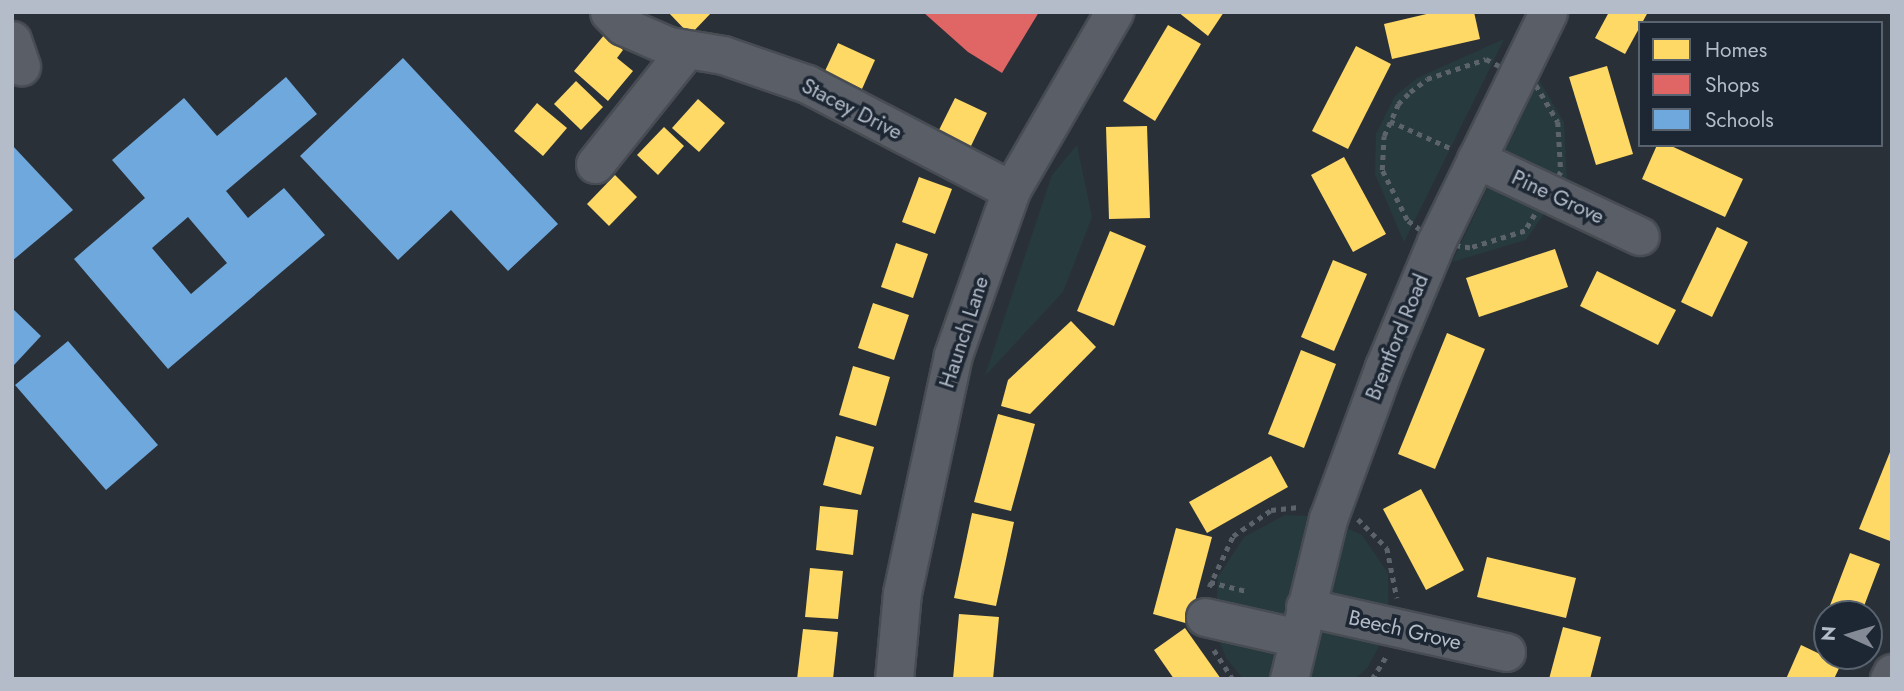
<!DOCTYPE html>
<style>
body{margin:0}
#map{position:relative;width:1904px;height:691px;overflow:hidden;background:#2a3038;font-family:Jost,sans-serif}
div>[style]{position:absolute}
.green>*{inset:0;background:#273a3e}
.homes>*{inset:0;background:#ffd966}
.shops>*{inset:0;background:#e06666}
.schools>*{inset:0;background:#6fa8dc}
.path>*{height:4.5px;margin-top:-2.25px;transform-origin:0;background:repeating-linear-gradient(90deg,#5d636a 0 5px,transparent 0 10px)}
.roads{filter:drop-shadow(2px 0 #484c53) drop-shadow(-2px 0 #484c53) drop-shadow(0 2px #484c53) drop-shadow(0 -2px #484c53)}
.minor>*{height:37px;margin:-18.5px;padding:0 18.5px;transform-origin:18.5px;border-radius:18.5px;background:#5a5e66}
span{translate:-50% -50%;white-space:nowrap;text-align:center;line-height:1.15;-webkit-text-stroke:7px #1d2633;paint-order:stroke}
.street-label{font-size:21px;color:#b4bcc9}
.frame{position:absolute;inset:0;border:14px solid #b4bcc9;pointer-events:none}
.legend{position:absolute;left:1638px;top:21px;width:245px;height:126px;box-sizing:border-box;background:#1d2633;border:2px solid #59626f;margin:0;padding:9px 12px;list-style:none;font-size:21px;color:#b4bcc9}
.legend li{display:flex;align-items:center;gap:14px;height:35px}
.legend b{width:35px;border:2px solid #59626f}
.north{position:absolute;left:1813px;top:600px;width:70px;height:70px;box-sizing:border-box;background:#1d2633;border:2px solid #59626f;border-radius:50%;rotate:274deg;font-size:19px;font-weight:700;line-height:28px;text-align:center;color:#b4bcc9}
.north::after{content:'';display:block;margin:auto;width:24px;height:32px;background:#848b96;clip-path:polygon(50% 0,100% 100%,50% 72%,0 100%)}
</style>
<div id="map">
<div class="green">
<div style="clip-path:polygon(1504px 39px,1494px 60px,1404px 242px,1375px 174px,1376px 134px,1395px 96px,1417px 78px)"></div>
<div style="clip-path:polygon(1539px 80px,1564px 122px,1567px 181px,1526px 240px,1452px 262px)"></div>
<div style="clip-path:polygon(1077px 145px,1092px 217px,1063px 292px,985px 376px,1052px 175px)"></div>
<div style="clip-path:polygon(1285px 515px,1310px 516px,1270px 679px,1243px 679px,1226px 658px,1215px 630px,1218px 577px,1244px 537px)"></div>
<div style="clip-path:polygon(1339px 524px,1362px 535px,1388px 573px,1389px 627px,1368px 667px,1355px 679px,1300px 679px)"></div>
</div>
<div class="homes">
<div style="clip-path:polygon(668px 12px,712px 12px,690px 35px)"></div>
<div style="clip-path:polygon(1178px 12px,1224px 12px,1208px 36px)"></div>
<div style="clip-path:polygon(1435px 12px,1474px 12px,1480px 39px,1392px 59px,1384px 24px)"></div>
<div style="clip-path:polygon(1609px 12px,1648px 12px,1625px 54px,1595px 38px)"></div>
<div style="clip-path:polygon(1168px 25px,1201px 44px,1155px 121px,1123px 101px)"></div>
<div style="clip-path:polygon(605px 34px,623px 50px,617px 58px,633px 71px,608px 101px,574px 71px)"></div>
<div style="clip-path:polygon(838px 43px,875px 60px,862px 89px,825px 71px)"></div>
<div style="clip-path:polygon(1356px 46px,1391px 64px,1348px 149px,1312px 131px)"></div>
<div style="clip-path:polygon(1607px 66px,1633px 154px,1596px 165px,1569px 77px)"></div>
<div style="clip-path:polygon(576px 81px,603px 107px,581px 130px,554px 104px)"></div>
<div style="clip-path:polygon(955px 98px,987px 113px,970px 148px,938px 132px)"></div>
<div style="clip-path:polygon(698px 99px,725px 123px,699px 152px,672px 128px)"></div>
<div style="clip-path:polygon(537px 103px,567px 128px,543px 156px,514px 131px)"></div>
<div style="clip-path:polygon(1147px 126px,1150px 218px,1109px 219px,1106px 127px)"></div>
<div style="clip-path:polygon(664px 127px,684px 146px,658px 175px,637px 155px)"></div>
<div style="clip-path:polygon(1657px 145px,1669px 145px,1743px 179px,1725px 217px,1642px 179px)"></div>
<div style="clip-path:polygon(1344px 157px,1386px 234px,1353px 252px,1311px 175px)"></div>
<div style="clip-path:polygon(615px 175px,637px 197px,609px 226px,587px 204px)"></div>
<div style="clip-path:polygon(919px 177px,952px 189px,935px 234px,902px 222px)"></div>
<div style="clip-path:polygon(1717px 227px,1748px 242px,1712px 317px,1681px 302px)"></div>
<div style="clip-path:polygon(1110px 231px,1146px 246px,1114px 326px,1077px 311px)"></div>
<div style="clip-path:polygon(896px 243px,928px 254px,913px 298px,881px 287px)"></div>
<div style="clip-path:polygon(1555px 249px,1568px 287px,1479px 317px,1466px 278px)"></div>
<div style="clip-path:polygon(1333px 260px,1367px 274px,1334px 351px,1301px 337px)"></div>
<div style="clip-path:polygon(1597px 271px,1676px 310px,1658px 345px,1580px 306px)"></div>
<div style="clip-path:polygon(873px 303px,909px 315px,894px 360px,858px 348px)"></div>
<div style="clip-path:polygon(1071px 321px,1096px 347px,1030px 414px,1001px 406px,1008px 380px)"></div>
<div style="clip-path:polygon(1447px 333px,1485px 349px,1435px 469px,1398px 454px)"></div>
<div style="clip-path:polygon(1301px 350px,1336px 364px,1304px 448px,1268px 434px)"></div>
<div style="clip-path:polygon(853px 366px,890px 377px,876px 426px,839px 415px)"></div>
<div style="clip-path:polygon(998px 414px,1035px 424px,1011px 511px,974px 502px)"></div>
<div style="clip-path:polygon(836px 436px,874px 447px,861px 495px,823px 485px)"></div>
<div style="clip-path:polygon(1892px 447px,1892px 537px,1890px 541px,1859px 529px)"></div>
<div style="clip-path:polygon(1271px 456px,1288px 487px,1207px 533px,1189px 502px)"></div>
<div style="clip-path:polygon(1421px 489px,1464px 570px,1426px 590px,1383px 509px)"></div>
<div style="clip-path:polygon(820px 506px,858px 510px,853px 555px,816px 550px)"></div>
<div style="clip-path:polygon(972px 513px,1014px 522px,996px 606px,954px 598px)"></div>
<div style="clip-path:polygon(1176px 528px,1212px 537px,1189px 624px,1153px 614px)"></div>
<div style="clip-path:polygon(1850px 553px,1880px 564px,1861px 614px,1827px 614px,1827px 622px,1824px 621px)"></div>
<div style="clip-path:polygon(1487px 557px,1576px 578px,1566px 618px,1477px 597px)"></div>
<div style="clip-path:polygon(810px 568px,843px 571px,838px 619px,805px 617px)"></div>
<div style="clip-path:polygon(959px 614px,999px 617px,993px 679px,953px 679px)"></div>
<div style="clip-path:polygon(1563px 627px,1601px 637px,1590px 679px,1549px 679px)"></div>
<div style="clip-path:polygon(1185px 628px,1221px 679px,1174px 679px,1154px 650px)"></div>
<div style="clip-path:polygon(803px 629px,838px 632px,833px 679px,797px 679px)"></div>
<div style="clip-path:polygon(1801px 645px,1841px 664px,1834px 679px,1786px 679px)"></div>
</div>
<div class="shops">
<div style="clip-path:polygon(923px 12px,1039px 12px,1002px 73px,968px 52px)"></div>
</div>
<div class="schools">
<div style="clip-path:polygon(403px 58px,558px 224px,508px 271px,451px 210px,398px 260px,300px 156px)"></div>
<div style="clip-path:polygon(evenodd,286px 77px,317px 114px,226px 191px,248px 218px,284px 188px,325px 235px,168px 369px,74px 259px,145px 198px,112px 160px,184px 98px,217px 136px,286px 77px,188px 217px,227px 263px,191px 294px,152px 248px,188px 217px)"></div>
<div style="clip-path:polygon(12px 145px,73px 210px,12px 261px)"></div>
<div style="clip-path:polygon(12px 308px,41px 336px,14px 365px,12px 363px)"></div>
<div style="clip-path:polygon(68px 341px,158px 445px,106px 490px,15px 385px)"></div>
</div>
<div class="path">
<div style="left:1486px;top:59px;width:56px;rotate:27.5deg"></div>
<div style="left:1536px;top:85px;width:43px;rotate:59.3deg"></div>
<div style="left:1558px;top:122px;width:50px;rotate:86.6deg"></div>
<div style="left:1561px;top:172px;width:69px;rotate:121.4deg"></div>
<div style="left:1525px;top:231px;width:58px;rotate:162.8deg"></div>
<div style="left:1470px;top:248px;width:35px;rotate:-170deg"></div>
<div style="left:1436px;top:242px;width:36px;rotate:-143deg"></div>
<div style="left:1407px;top:220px;width:56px;rotate:-116.6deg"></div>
<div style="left:1382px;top:170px;width:34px;rotate:-87deg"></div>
<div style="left:1384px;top:136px;width:35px;rotate:-66deg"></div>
<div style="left:1398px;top:104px;width:17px;rotate:-45deg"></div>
<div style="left:1410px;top:92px;width:21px;rotate:-37deg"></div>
<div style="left:1427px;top:79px;width:62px;rotate:-18.7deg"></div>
<div style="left:1390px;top:121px;width:66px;rotate:24.2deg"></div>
<div style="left:1358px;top:519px;width:41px;rotate:45deg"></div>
<div style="left:1387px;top:548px;width:51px;rotate:78.7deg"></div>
<div style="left:1210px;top:582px;width:38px;rotate:14deg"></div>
<div style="left:1209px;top:587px;width:56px;rotate:-64.8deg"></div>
<div style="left:1233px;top:536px;width:46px;rotate:-34.4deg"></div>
<div style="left:1271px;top:510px;width:28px;rotate:-6deg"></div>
<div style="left:1214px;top:650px;width:35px;rotate:57deg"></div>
<div style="left:1372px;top:679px;width:26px;rotate:-58deg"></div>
</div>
<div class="roads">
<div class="minor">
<div style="left:609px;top:12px;width:20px;rotate:45deg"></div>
<div style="left:623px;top:26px;width:50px;rotate:23.5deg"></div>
<div style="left:669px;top:46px;width:55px;rotate:9.5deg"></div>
<div style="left:723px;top:55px;width:89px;rotate:19deg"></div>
<div style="left:807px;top:84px;width:230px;rotate:27.5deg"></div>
<div style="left:12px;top:40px;width:28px;rotate:71deg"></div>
<div style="left:1476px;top:159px;width:181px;rotate:25.2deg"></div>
<div style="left:595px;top:164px;width:146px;rotate:-51.4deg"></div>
<div style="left:1305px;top:607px;width:206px;rotate:12.6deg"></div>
<div style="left:1205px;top:617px;width:95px;rotate:12.7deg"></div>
<div style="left:894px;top:679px;width:86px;rotate:-84.7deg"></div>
<div style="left:902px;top:593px;width:243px;rotate:-77.9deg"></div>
<div style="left:953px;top:355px;width:175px;rotate:-70.6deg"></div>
<div style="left:1011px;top:190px;width:206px;rotate:-59.9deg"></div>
<div style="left:1289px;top:679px;width:165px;rotate:-76.3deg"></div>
<div style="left:1328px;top:519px;width:162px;rotate:-69.8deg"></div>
<div style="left:1384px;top:367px;width:135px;rotate:-67.4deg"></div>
<div style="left:1436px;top:242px;width:256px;rotate:-64deg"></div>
<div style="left:1889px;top:679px;width:7px;rotate:-63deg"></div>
</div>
</div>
<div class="street-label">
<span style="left:852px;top:109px;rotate:27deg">Stacey Drive</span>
<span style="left:1558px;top:197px;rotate:25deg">Pine Grove</span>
<span style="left:964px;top:332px;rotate:-72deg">Haunch Lane</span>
<span style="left:1397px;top:337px;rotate:-68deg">Brentford Road</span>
<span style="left:1405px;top:630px;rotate:13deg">Beech Grove</span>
</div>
<div class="frame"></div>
<ul class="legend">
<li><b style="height:19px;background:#ffd966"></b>Homes</li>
<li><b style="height:19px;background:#e06666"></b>Shops</li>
<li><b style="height:19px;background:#6fa8dc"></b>Schools</li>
</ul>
<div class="north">N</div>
</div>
